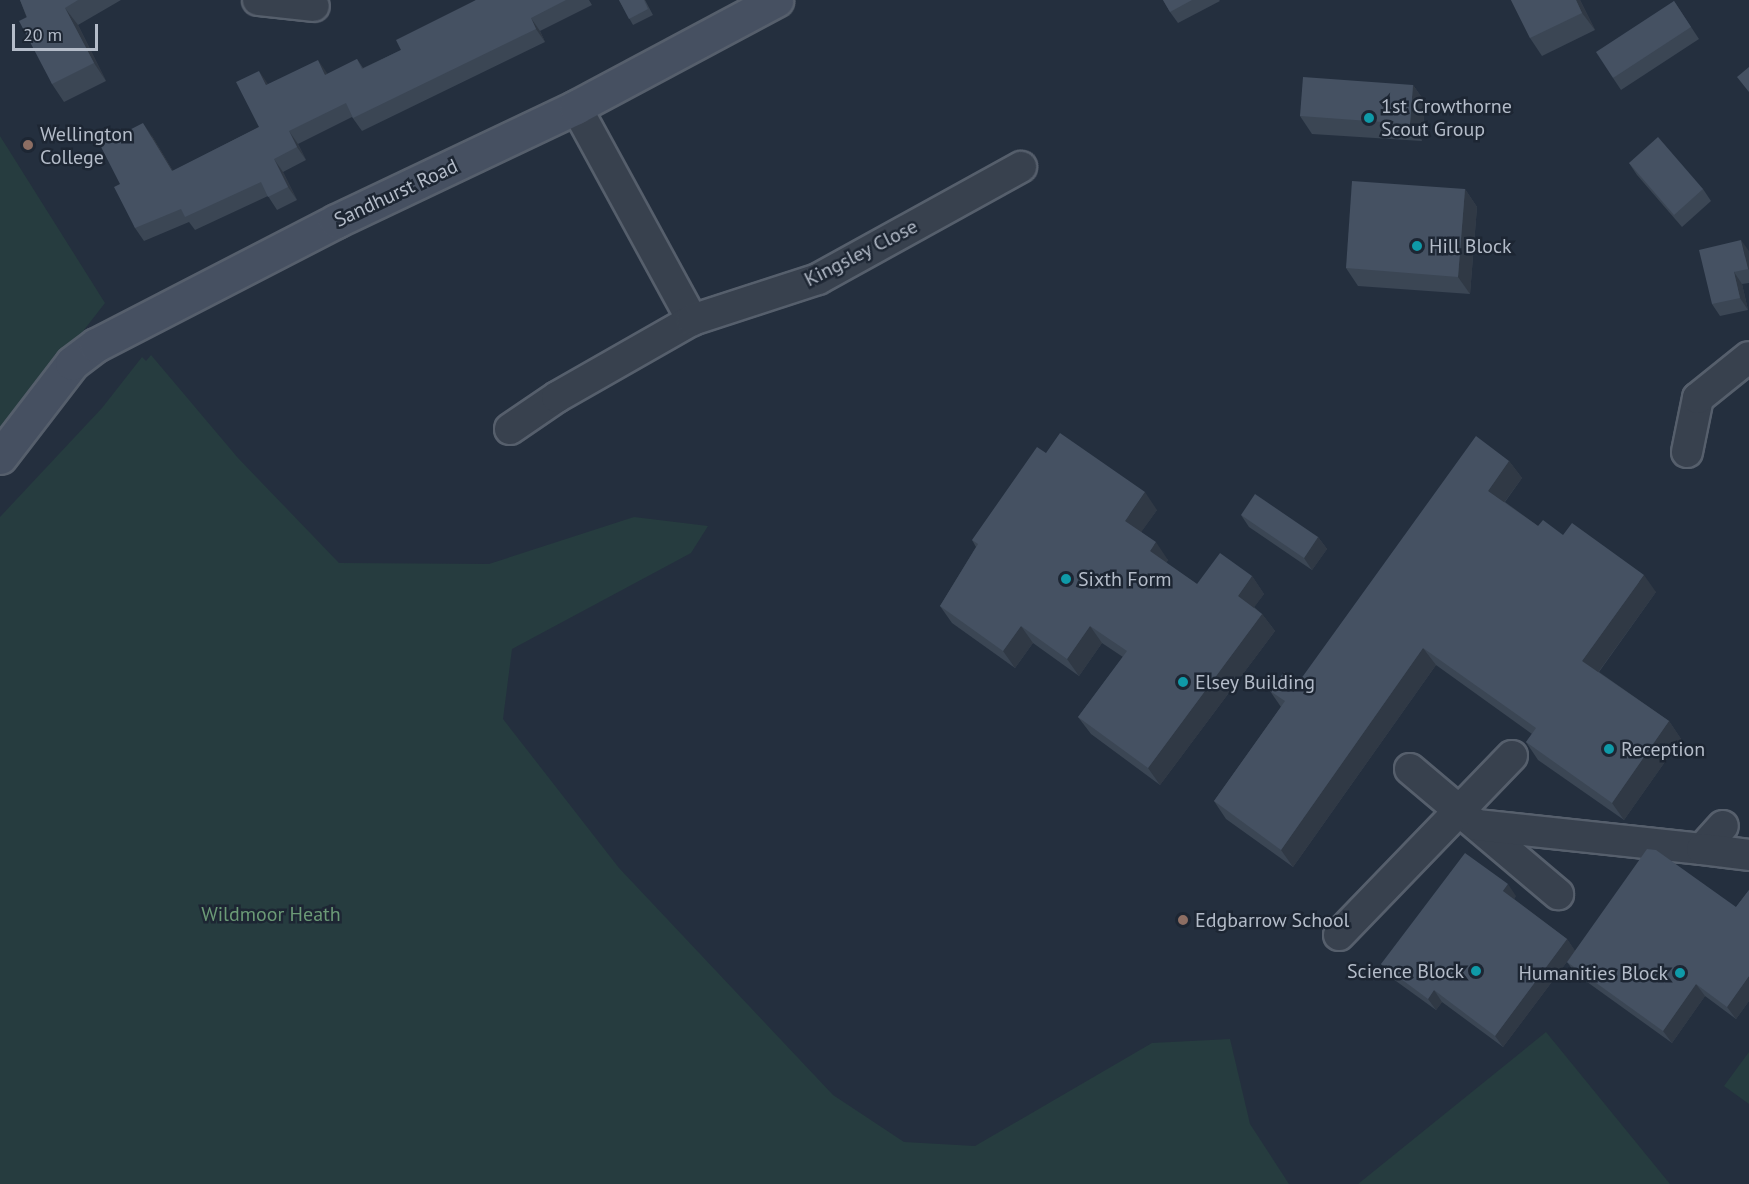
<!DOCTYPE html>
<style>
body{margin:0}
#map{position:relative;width:1749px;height:1184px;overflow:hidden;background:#242f3e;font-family:"PT Sans",sans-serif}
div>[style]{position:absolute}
.green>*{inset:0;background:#263c3f}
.roads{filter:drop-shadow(2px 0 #565f6c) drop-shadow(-2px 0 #565f6c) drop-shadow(0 2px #565f6c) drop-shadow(0 -2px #565f6c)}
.street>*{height:30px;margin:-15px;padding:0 15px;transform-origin:15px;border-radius:15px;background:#38414e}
.secondary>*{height:33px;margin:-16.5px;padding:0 16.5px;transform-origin:16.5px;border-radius:16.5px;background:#465061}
.wall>*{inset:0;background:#3b4654}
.shaded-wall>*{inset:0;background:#303945}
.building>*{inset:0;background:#455162}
.dots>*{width:16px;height:16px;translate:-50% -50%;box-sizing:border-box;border:3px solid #1d2633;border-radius:50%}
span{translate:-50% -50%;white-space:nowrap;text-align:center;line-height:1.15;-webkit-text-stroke:5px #1d2633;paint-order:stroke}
.poi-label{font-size:20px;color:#b4bcc9}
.left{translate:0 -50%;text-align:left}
.right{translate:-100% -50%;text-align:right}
.street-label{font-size:20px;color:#b4bcc9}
.park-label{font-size:20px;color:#6b9a76}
.scale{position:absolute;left:12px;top:24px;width:86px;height:27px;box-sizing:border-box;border:3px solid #b4bcc9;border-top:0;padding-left:8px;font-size:18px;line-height:21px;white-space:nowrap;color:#b4bcc9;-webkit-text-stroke:4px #1d2633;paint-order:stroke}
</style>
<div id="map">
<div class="green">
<div style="clip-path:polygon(0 136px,105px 303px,0 438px)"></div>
<div style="clip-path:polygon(151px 355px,238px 458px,339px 563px,489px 564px,634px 517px,708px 526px,691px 553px,512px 649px,503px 719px,619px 868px,833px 1095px,904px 1142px,975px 1146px,1152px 1043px,1230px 1039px,1250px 1124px,1289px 1184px,0 1184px,0 517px,102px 408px,142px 357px,146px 361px)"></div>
<div style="clip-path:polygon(1546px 1032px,1670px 1184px,1358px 1184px)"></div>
<div style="clip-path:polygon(1749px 1052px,1749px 1104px,1724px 1086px)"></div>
</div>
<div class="roads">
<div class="street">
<div style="left:258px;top:0;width:56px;rotate:6.1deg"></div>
<div style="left:576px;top:107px;width:243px;rotate:61.4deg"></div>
<div style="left:510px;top:429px;width:57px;rotate:-34.2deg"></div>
<div style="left:557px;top:397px;width:155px;rotate:-29.7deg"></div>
<div style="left:692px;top:320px;width:133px;rotate:-18deg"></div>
<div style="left:818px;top:279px;width:232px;rotate:-28.9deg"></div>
<div style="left:1687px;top:452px;width:55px;rotate:-78.5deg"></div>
<div style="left:1698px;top:398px;width:65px;rotate:-38.8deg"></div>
<div style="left:1410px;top:769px;width:194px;rotate:40.2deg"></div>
<div style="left:1477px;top:825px;width:226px;rotate:6.1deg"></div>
<div style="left:1702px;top:849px;width:31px;rotate:-48deg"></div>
<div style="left:1702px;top:849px;width:47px;rotate:7.3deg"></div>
<div style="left:1339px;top:935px;width:249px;rotate:-46deg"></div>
</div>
<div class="secondary">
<div style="left:0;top:457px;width:118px;rotate:-52.5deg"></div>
<div style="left:72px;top:363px;width:30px;rotate:-37deg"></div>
<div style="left:96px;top:345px;width:270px;rotate:-27.3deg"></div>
<div style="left:336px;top:221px;width:266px;rotate:-25.4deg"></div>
<div style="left:576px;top:107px;width:227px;rotate:-28.1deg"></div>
</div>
</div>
<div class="wall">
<div style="clip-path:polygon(20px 0,121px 0,78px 25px,106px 81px,64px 102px,52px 84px)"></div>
<div style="clip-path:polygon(476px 0,589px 0,592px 5px,540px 31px,545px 42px,362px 131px,352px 117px,298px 144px,306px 160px,283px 172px,297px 200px,277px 210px,268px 196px,195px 230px,189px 222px,144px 241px,135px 228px,120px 184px,152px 136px,173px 171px,259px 127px,268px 84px,327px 74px,357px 59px,363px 68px,401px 50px)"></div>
<div style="clip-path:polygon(619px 0,645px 0,653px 15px,633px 25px)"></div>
<div style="clip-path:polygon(1163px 0,1219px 0,1220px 1px,1178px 23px,1170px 12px)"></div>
<div style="clip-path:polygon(1511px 0,1580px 0,1595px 30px,1542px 56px,1530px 38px)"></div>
<div style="clip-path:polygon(1674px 1px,1699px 39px,1621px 90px,1613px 78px)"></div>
<div style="clip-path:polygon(1413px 85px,1425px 102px,1422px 141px,1312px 134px,1300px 116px)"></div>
<div style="clip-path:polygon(1629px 163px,1703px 189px,1711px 201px,1682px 227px,1637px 175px)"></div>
<div style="clip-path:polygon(1465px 189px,1477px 207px,1470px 294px,1358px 286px,1346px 268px)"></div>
<div style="clip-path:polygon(1749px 251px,1749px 283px,1742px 284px,1748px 310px,1720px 316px,1712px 304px)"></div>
<div style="clip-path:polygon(1509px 461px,1522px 478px,1505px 502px,1538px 526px,1563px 535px,1656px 592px,1599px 672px,1669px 721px,1681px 739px,1624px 820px,1538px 760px,1526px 742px,1532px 734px,1436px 665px,1293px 867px,1226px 819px,1214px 801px,1281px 707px,1270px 691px,1298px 683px)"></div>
<div style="clip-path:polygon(1157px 510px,1141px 532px,1168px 560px,1166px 563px,1197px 584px,1252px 576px,1264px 594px,1254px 607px,1262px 614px,1275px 631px,1160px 785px,1091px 734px,1078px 717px,1123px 657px,1102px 643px,1079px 676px,1033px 643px,1015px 668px,952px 623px,940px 606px,976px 547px,972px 540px)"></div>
<div style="clip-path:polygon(1241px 515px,1318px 537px,1327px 549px,1312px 570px,1249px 527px)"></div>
<div style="clip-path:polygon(1749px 890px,1749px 1001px,1736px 1019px,1705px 996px,1672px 1043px,1576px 974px,1567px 962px,1736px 907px)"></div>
<div style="clip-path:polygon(1516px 896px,1514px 899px,1567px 939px,1575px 951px,1503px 1047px,1442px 1002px,1436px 1010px,1389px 976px,1381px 964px)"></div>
</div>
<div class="shaded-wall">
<div style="clip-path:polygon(1576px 0,1580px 0,1595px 30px,1582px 13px)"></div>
<div style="clip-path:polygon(65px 8px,78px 25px,106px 81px,94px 63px)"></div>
<div style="clip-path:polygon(531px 18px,540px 31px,545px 42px,536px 29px)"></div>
<div style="clip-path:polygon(318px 60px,327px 73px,334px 88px,325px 75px)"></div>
<div style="clip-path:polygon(259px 71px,268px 84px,266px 85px)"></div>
<div style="clip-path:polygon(1413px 85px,1425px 102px,1422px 141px,1410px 124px)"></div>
<div style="clip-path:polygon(143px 123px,152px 136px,181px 184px,172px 171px)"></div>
<div style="clip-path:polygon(289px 131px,298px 144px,306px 160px,297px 147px)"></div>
<div style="clip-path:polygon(274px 159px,283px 172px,297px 200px,288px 187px)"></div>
<div style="clip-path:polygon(1465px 189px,1477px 207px,1470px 294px,1458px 277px)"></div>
<div style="clip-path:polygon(1741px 240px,1749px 251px,1749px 270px,1748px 269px)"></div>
<div style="clip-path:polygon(1734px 272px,1742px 284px,1748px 310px,1740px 298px)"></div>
<div style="clip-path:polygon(1509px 461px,1522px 478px,1500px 508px,1488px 491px)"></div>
<div style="clip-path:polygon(1145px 492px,1157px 510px,1137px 538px,1125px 521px)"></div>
<div style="clip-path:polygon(1318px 537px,1327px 549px,1312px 570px,1304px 558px)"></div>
<div style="clip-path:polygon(1156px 542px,1168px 560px,1162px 568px,1150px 551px)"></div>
<div style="clip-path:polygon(1644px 575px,1656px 592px,1594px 678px,1582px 661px)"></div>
<div style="clip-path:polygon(1252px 576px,1264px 594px,1250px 613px,1238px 596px)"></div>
<div style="clip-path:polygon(1262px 614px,1275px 631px,1160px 785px,1148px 768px)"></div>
<div style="clip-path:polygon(1021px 626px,1033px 643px,1015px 668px,1003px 651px)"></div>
<div style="clip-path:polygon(1090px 626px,1102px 643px,1079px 676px,1067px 659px)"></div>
<div style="clip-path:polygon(1423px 648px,1436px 665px,1293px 867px,1281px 850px)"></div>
<div style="clip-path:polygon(1669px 721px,1681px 739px,1624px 820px,1612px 803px)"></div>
<div style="clip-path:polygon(1508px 884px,1516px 896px,1511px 903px,1503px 891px)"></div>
<div style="clip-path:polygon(1567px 939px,1575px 951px,1503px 1047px,1495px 1036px)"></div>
<div style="clip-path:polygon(1749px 976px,1749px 1001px,1736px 1019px,1727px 1007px)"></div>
<div style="clip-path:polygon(1696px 984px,1705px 996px,1672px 1043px,1663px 1031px)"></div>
<div style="clip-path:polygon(1434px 990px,1442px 1002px,1436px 1010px,1428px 999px)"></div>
</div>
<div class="building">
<div style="clip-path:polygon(20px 0,78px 0,65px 8px,94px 63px,52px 84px,19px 21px,27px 17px)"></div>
<div style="clip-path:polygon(476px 0,566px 0,531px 18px,536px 29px,353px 118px,346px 103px,289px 131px,297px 147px,274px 159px,288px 187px,268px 197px,261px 182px,185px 217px,181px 209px,135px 228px,114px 187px,120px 184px,100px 145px,143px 123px,172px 171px,259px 127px,236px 82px,259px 71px,266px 85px,318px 60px,325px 75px,357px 59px,362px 69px,401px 50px,396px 40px)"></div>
<div style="clip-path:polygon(619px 0,644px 0,648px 9px,629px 19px)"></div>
<div style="clip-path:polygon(1163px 0,1192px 0,1170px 12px)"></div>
<div style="clip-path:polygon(1511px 0,1576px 0,1582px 13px,1530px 38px)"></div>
<div style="clip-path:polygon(1674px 1px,1691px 27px,1613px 78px,1596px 52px)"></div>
<div style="clip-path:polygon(1749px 67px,1749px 92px,1737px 77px)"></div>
<div style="clip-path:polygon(1303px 77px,1413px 85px,1410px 124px,1300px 116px)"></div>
<div style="clip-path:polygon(1658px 137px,1703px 189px,1674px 215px,1629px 163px)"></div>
<div style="clip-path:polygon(1352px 181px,1465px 189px,1458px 277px,1346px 268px)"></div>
<div style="clip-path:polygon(1741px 240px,1748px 269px,1734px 272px,1740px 298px,1712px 304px,1699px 250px)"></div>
<div style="clip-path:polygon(1060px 433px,1145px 492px,1125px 521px,1156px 542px,1150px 551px,1197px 584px,1220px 553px,1252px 576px,1238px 596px,1262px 614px,1148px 768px,1078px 717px,1127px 651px,1090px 626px,1067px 659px,1021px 626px,1003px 651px,940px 606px,978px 544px,972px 540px,1037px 447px,1046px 453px)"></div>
<div style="clip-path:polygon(1476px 436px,1509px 461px,1488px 491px,1538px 526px,1543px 520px,1563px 535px,1572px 523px,1644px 575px,1582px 661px,1669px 721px,1612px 803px,1526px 742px,1536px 728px,1423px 648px,1281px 850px,1214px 801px,1285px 701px,1270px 691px,1284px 672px,1298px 683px)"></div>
<div style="clip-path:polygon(1255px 494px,1318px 537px,1304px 558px,1241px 515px)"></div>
<div style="clip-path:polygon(1647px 849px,1656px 850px,1736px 907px,1749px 890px,1749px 976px,1727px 1007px,1696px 984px,1663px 1031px,1567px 962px)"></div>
<div style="clip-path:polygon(1465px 853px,1508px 884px,1503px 891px,1567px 939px,1495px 1036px,1434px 990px,1428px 999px,1381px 964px)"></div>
</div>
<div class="dots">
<div style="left:1369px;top:118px;background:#0f9aa8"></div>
<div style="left:28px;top:145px;background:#8d6e63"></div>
<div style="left:1417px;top:246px;background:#0f9aa8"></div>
<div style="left:1066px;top:579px;background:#0f9aa8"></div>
<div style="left:1183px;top:682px;background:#0f9aa8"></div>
<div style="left:1609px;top:749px;background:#0f9aa8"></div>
<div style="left:1183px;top:920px;background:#8d6e63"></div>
<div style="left:1476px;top:971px;background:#0f9aa8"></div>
<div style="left:1680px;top:973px;background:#0f9aa8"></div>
</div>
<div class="poi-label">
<span class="left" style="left:1381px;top:118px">1st Crowthorne<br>Scout Group</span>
<span class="left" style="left:40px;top:146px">Wellington<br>College</span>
<span class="left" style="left:1429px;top:246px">Hill Block</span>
<span class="left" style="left:1078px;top:579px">Sixth Form</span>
<span class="left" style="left:1195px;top:682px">Elsey Building</span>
<span class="left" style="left:1621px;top:749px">Reception</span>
<span class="left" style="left:1195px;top:920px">Edgbarrow School</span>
<span class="right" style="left:1464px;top:971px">Science Block</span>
<span class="right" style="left:1668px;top:973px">Humanities Block</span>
</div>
<div class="street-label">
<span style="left:396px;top:193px;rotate:-25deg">Sandhurst Road</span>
<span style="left:861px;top:253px;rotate:-27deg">Kingsley Close</span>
</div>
<div class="park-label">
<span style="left:271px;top:914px">Wildmoor Heath</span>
</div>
<div class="scale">20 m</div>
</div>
